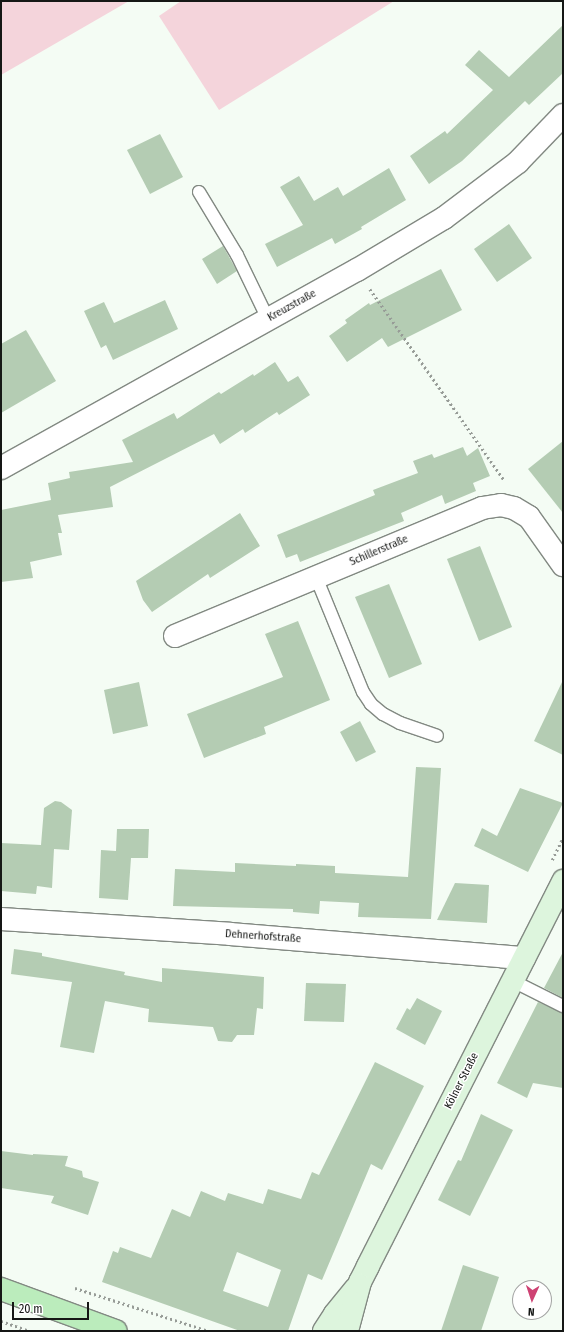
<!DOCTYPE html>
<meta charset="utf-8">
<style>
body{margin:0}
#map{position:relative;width:564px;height:1332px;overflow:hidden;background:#f4fcf4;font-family:"Fira Sans Condensed",sans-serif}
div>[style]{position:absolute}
.green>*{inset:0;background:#f4d4db}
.building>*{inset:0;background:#b4ccb3}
.path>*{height:2.5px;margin-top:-1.25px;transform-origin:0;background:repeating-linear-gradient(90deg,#979c97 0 2px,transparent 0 5px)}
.roads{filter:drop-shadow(1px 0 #828982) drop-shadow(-1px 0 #828982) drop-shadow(0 1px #828982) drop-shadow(0 -1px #828982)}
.lane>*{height:12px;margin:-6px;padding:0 6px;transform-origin:6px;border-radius:6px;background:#fff}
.street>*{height:22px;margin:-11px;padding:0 11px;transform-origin:11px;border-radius:11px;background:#fff}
.secondary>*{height:22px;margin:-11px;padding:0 11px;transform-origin:11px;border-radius:11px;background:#ddf5dd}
.primary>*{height:22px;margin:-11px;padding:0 11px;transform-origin:11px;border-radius:11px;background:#bbecbc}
span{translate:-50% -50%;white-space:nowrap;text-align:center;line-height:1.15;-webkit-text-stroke:3px #fff;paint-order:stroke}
.street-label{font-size:11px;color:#151715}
.frame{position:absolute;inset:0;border:2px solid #151715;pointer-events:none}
.north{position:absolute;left:512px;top:1280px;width:40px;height:40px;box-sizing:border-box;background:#fff;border:1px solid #a1a2a1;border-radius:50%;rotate:183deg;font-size:11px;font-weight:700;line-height:16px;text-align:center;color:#151715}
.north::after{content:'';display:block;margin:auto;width:14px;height:18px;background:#ce4273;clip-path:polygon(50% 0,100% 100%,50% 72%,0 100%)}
.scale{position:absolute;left:12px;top:1302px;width:77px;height:18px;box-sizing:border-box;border:2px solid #151715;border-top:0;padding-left:5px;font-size:12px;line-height:14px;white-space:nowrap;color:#151715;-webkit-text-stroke:3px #fff;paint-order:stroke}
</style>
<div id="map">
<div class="green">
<div style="clip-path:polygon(1px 1px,129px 1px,1px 75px)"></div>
<div style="clip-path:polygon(181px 1px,394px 1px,219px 110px,159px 16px)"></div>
</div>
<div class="building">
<div style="clip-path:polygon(563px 25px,563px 73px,529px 105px,525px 101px,462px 161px,429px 184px,410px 156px,445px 131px,447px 134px,493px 90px,465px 65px,479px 50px,509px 77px)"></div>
<div style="clip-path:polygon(160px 134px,183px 177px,150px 194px,127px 150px)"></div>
<div style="clip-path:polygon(389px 168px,406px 200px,361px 227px,362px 229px,335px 244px,332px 238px,277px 267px,265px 244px,303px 225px,280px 187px,299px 176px,314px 201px,338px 187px,343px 196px)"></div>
<div style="clip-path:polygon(509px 224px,532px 258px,497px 282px,474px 249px)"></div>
<div style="clip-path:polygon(223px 246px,237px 271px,217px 284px,202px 259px)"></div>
<div style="clip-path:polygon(441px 269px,462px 310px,388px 347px,382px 338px,347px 362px,329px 336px,347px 323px,345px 320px,369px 303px,370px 305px)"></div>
<div style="clip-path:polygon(165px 300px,178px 329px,113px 360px,106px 345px,101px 348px,84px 311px,104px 302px,114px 323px)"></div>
<div style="clip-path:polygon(26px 330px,56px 381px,1px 413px,1px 344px)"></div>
<div style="clip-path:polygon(275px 362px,288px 382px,298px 376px,310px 395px,279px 415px,277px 412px,245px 433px,243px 429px,220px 444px,214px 434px,110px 487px,113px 507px,58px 515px,62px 533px,58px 533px,62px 555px,30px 562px,33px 578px,1px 582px,1px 510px,51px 500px,48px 483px,70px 478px,69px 472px,133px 462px,122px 440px,174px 413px,177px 419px,219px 392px,221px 394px,253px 374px,254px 376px)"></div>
<div style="clip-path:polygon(563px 441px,563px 513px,528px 469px)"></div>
<div style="clip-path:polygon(463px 447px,467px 456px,478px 448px,490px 476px,473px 483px,476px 491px,445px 504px,442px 495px,401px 513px,404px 521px,300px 562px,297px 554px,286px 558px,277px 535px,375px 495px,373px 490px,418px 473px,413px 461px,432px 454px,434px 458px)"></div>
<div style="clip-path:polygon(240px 513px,260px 546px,210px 578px,208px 574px,152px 612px,143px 600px,136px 581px)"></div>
<div style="clip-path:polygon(480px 546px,512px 627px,479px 641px,447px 559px)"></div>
<div style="clip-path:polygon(389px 584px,422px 664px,389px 678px,355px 597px)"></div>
<div style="clip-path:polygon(298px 621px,330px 700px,264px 727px,266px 734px,204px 758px,187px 714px,283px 677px,265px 634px)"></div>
<div style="clip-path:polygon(563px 680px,563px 755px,534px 741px)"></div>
<div style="clip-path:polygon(139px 682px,148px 726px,113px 734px,104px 690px)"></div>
<div style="clip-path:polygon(360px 721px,376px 752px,356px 762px,340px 732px)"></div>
<div style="clip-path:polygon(416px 767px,441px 768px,431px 919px,358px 917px,359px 903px,320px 901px,319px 914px,293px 912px,293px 909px,173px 906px,175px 869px,235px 872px,235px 863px,296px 866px,296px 864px,335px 866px,335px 873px,408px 877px)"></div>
<div style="clip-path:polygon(520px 788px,563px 803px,528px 872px,474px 846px,482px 828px,497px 836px)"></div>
<div style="clip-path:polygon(55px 801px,61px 802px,72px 810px,69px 850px,54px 849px,52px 888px,37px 886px,36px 894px,1px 891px,1px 843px,41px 845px,44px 808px)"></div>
<div style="clip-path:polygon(117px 829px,149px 829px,148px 858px,131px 858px,128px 900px,99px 898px,101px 850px,116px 851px)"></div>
<div style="clip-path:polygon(455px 883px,489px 885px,487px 923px,437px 920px)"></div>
<div style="clip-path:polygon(14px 949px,42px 953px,42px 956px,125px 972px,124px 975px,162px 982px,162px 968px,264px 977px,263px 1009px,257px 1008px,254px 1035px,237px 1035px,232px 1042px,218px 1041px,213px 1027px,148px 1022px,149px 1009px,105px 1001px,94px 1053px,60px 1047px,72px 982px,11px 974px)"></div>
<div style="clip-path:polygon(563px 952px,563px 998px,544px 988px)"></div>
<div style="clip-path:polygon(306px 983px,346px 984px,344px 1022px,304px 1021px)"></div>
<div style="clip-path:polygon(417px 998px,442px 1011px,425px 1045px,396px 1029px,407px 1008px,410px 1010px)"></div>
<div style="clip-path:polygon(538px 1002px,563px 1013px,563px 1088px,533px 1083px,527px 1098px,497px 1083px)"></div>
<div style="clip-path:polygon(evenodd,375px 1062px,424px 1086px,382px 1170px,371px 1164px,322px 1280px,308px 1274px,288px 1331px,240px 1331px,102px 1282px,113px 1251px,118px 1253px,120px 1247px,151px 1258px,172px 1209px,190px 1217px,201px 1191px,225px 1201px,228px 1193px,263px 1204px,268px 1189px,301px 1199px,312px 1172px,319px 1175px,375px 1062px,237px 1252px,281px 1270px,268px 1307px,223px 1291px,237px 1252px)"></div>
<div style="clip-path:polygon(481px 1114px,513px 1130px,470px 1216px,438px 1200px,458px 1160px,461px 1161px)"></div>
<div style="clip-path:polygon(1px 1151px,33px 1155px,33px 1154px,68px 1156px,65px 1166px,82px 1171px,83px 1177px,99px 1182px,88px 1215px,51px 1203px,54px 1196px,1px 1188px)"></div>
<div style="clip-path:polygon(463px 1265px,499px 1277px,481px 1331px,441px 1331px)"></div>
</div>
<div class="path">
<div style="left:370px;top:289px;width:233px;rotate:54.9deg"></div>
<div style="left:552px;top:860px;width:25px;rotate:-64deg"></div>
<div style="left:75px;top:1288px;width:141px;rotate:17.8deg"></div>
<div style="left:1px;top:1321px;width:31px;rotate:19deg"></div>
</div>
<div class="roads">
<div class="lane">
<div style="left:199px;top:192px;width:74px;rotate:58.9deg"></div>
<div style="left:237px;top:255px;width:71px;rotate:64.2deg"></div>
<div style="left:316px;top:577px;width:124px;rotate:67.8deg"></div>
<div style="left:363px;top:692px;width:14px;rotate:56deg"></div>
<div style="left:371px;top:704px;width:16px;rotate:40deg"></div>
<div style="left:383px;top:714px;width:19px;rotate:28deg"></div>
<div style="left:400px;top:723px;width:39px;rotate:19deg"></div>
<div style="left:513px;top:981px;width:56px;rotate:26.6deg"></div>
</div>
<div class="street">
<div style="left:1px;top:468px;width:407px;rotate:-29.1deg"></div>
<div style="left:357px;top:270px;width:101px;rotate:-30.9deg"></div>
<div style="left:444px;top:218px;width:93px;rotate:-37.1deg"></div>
<div style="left:518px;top:162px;width:65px;rotate:-46.2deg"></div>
<div style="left:175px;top:636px;width:333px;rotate:-22.6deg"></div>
<div style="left:482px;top:508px;width:19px;rotate:-9deg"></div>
<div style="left:501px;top:505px;width:13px;rotate:13deg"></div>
<div style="left:514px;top:508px;width:17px;rotate:31deg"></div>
<div style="left:529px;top:517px;width:59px;rotate:54.7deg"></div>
<div style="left:1px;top:919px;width:229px;rotate:3.7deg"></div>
<div style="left:230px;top:934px;width:295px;rotate:4.7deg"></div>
</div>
<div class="secondary">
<div style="left:324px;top:1331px;width:20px;rotate:-57deg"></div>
<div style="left:335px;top:1314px;width:33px;rotate:-51deg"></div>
<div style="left:347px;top:1331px;width:51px;rotate:-75.1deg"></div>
<div style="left:360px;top:1282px;width:18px;rotate:-63deg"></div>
<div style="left:368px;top:1266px;width:432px;rotate:-63.1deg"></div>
</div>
<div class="primary">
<div style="left:1px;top:1289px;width:122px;rotate:20.1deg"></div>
</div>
</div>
<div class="street-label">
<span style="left:292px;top:306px;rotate:-29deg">Kreuzstraße</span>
<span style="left:379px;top:551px;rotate:-23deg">Schillerstraße</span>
<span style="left:263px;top:937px;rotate:4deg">Dehnerhofstraße</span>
<span style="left:462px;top:1081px;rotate:-63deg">Kölner Straße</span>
</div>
<div class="frame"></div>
<div class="north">N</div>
<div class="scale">20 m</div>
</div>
